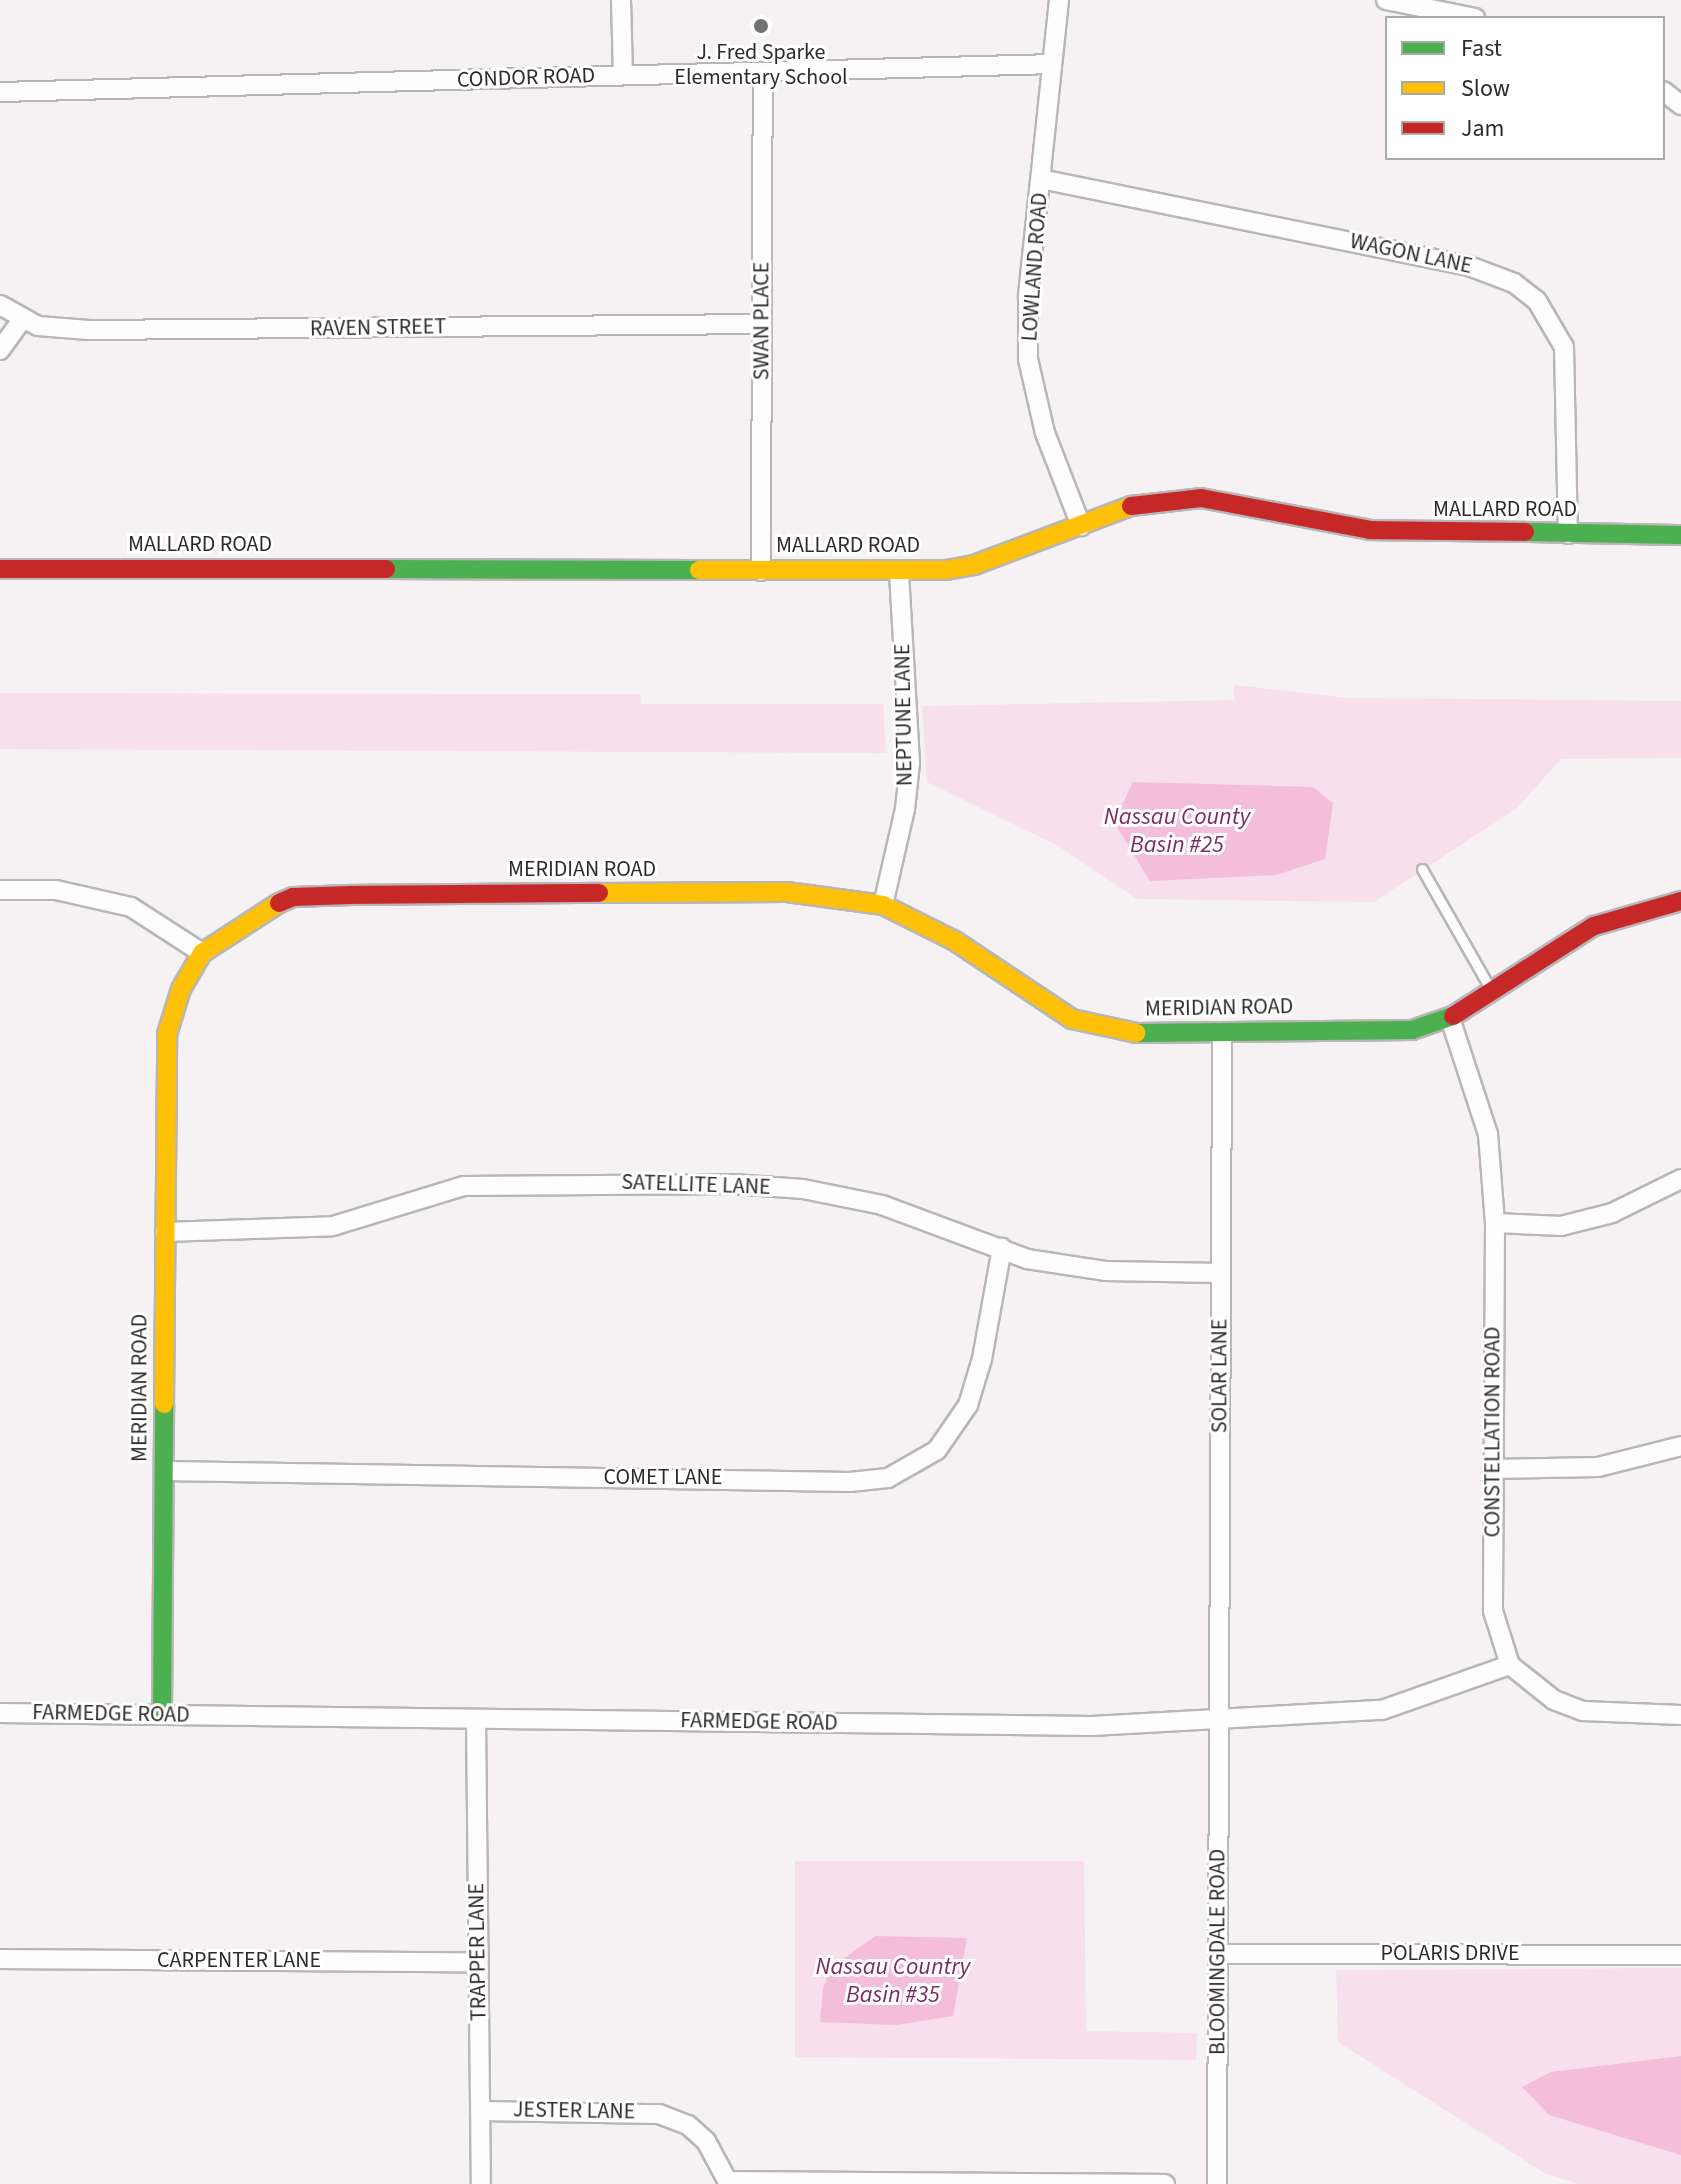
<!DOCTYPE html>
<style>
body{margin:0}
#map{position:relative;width:1681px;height:2184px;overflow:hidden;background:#f6f2f4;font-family:"Source Sans 3",sans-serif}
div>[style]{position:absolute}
.green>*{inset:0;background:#f7dfeb}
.water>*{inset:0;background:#f4bed9}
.roads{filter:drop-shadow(2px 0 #b8b6b6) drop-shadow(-2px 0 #b8b6b6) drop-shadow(0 2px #b8b6b6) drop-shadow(0 -2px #b8b6b6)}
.lane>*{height:9px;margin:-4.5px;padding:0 4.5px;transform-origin:4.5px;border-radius:4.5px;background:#fefdfd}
.street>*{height:18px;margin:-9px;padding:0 9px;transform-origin:9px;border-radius:9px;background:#fefdfd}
.fast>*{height:18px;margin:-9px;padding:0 9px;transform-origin:9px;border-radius:9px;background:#4caf50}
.slow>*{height:18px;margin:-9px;padding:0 9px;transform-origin:9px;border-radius:9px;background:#ffc107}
.jam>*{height:18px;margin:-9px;padding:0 9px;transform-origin:9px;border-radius:9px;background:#c62828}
.dots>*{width:22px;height:22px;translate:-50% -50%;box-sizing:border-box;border:4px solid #fff;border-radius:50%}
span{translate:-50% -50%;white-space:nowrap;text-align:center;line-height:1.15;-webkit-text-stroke:6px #fff;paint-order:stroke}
.poi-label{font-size:22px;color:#2d2b2c}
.street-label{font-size:22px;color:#2d2b2c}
.water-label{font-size:24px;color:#7f2a5d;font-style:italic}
.legend{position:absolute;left:1385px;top:16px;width:280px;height:144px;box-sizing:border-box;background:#fff;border:2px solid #abaaab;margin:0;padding:10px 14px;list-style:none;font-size:24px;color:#2d2b2c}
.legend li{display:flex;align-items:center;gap:16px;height:40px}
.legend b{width:40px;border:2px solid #abaaab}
</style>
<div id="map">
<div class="green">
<div style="clip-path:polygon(1234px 685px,1348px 698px,1681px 701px,1681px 758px,1561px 759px,1517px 808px,1374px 902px,1137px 899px,1058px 846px,927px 782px,922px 706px,1234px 700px)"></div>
<div style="clip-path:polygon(0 693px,640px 694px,641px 704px,883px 704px,886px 753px,0 749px)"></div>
<div style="clip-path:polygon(795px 1861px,1084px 1861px,1086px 2031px,1197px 2033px,1196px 2060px,795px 2057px)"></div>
<div style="clip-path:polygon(1681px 1968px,1681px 2184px,1580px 2184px,1546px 2174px,1338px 2042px,1336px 1970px)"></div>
</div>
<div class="water">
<div style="clip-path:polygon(1133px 782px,1313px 787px,1333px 803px,1325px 859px,1276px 875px,1150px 881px,1114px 822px)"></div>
<div style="clip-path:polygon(875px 1936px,967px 1938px,953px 2016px,896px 2025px,820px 2022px,823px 1988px,832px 1967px)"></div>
<div style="clip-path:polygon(1681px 2056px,1681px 2155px,1549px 2115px,1522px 2087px,1551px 2072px)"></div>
</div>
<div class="roads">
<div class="lane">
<div style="left:1422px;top:869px;width:137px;rotate:60.3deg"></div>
</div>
<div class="street">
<div style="left:621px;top:0;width:75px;rotate:88.5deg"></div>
<div style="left:1059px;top:0;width:299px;rotate:96deg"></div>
<div style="left:1028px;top:297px;width:62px;rotate:90deg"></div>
<div style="left:1028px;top:359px;width:76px;rotate:77.1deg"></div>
<div style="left:1045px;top:433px;width:100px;rotate:68.8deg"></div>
<div style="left:1386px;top:0;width:91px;rotate:11.4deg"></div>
<div style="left:1663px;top:91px;width:23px;rotate:38deg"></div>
<div style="left:0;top:92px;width:1052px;rotate:-1.52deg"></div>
<div style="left:1041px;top:179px;width:437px;rotate:11.5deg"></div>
<div style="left:1469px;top:266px;width:48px;rotate:20.7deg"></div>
<div style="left:1514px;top:283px;width:29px;rotate:38deg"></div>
<div style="left:1537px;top:301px;width:53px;rotate:59.6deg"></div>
<div style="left:1564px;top:347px;width:187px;rotate:88.8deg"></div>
<div style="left:0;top:305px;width:43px;rotate:28.9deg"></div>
<div style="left:38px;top:326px;width:51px;rotate:4.5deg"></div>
<div style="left:89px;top:330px;width:673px;rotate:-0.51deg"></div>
<div style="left:0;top:350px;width:37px;rotate:-54deg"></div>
<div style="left:761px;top:571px;width:499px;rotate:-89.8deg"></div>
<div style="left:0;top:890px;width:56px"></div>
<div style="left:56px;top:890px;width:77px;rotate:12.8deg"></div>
<div style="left:131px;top:907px;width:85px;rotate:32.9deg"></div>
<div style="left:883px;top:905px;width:98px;rotate:-77.1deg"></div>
<div style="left:905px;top:809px;width:46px;rotate:-83.8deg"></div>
<div style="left:910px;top:763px;width:193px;rotate:-93.3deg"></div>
<div style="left:1450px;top:1018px;width:122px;rotate:71.9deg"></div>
<div style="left:1488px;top:1134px;width:89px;rotate:85.5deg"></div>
<div style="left:1495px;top:1223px;width:388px;rotate:90.3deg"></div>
<div style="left:1493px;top:1611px;width:57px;rotate:72.5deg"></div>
<div style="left:1510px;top:1665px;width:56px;rotate:38.5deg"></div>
<div style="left:1554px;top:1700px;width:31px;rotate:21deg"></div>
<div style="left:1583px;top:1711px;width:98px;rotate:2.3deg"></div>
<div style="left:1495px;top:1223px;width:66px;rotate:2.6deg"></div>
<div style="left:1561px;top:1226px;width:53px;rotate:-14.3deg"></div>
<div style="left:1612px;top:1213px;width:77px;rotate:-26.2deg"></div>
<div style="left:165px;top:1232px;width:168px;rotate:-2deg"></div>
<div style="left:333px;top:1226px;width:137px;rotate:-17deg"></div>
<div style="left:464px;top:1186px;width:269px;rotate:-0.4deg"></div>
<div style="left:733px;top:1184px;width:70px;rotate:4.1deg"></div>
<div style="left:803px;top:1189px;width:81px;rotate:11.4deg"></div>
<div style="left:882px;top:1205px;width:155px;rotate:20.4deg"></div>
<div style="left:1027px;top:1259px;width:79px;rotate:8.7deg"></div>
<div style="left:1105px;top:1271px;width:116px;rotate:1deg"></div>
<div style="left:1492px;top:1469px;width:106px;rotate:-1.1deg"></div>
<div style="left:1598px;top:1467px;width:86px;rotate:-14.2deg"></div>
<div style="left:164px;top:1471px;width:686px;rotate:0.92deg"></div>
<div style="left:850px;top:1482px;width:38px;rotate:-6deg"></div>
<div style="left:888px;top:1478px;width:56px;rotate:-29.7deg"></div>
<div style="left:937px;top:1450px;width:55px;rotate:-55.4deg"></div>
<div style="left:968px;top:1405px;width:48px;rotate:-73.1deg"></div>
<div style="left:982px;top:1359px;width:113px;rotate:-79.8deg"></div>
<div style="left:0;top:1713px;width:1092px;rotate:0.68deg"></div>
<div style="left:1092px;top:1726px;width:290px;rotate:-3.2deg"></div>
<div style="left:1382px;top:1710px;width:136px;rotate:-19.4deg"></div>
<div style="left:476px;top:1719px;width:465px;rotate:89.4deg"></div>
<div style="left:1218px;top:1954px;width:463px;rotate:0.1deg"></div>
<div style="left:0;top:1959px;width:478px;rotate:0.4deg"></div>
<div style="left:480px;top:2111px;width:179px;rotate:1deg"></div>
<div style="left:659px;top:2114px;width:31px;rotate:21deg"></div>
<div style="left:688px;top:2125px;width:24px;rotate:42deg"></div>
<div style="left:706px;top:2141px;width:49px;rotate:61.9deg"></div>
<div style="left:729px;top:2181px;width:436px;rotate:0.4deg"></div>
<div style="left:1217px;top:2184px;width:1152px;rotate:-89.75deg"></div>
</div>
<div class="fast">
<div style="left:1525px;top:532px;width:156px;rotate:1.1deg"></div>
<div style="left:386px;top:569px;width:313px;rotate:0.2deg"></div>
<div style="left:1137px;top:1033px;width:275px;rotate:-0.6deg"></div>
<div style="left:1412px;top:1030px;width:43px;rotate:-18.9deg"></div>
<div style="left:162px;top:1714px;width:310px;rotate:-89.6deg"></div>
</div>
<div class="slow">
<div style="left:699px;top:570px;width:247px"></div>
<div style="left:946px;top:570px;width:28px;rotate:-10deg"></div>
<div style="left:974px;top:565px;width:168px;rotate:-20.6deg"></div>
<div style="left:599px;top:893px;width:188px;rotate:-0.3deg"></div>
<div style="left:787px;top:892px;width:97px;rotate:7.7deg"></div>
<div style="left:883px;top:905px;width:80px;rotate:26.6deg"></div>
<div style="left:955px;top:941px;width:141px;rotate:33.7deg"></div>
<div style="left:1072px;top:1019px;width:66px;rotate:12.2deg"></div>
<div style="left:164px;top:1404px;width:370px;rotate:-89.5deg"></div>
<div style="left:167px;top:1034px;width:47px;rotate:-72.7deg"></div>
<div style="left:181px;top:989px;width:42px;rotate:-59.7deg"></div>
<div style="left:202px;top:953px;width:92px;rotate:-33deg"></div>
</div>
<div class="jam">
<div style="left:1131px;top:506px;width:70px;rotate:-6.5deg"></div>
<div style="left:1201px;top:498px;width:172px;rotate:10.7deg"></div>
<div style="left:1370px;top:530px;width:155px;rotate:0.7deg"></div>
<div style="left:0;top:569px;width:386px"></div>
<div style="left:279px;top:903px;width:15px;rotate:-23deg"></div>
<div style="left:293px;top:897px;width:58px;rotate:-2deg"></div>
<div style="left:351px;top:895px;width:248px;rotate:-0.5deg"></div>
<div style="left:1453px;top:1016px;width:167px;rotate:-32.6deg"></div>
<div style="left:1594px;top:926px;width:91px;rotate:-16deg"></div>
</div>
</div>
<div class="dots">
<div style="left:761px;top:26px;background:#737172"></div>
</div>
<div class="poi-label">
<span style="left:761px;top:65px">J. Fred Sparke<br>Elementary School</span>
</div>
<div class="street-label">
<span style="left:526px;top:78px;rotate:-2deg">CONDOR ROAD</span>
<span style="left:1411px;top:254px;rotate:12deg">WAGON LANE</span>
<span style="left:1035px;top:267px;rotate:-86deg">LOWLAND ROAD</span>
<span style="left:762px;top:321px;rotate:-90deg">SWAN PLACE</span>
<span style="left:378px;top:328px;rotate:-1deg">RAVEN STREET</span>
<span style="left:1505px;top:510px">MALLARD ROAD</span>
<span style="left:200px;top:545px">MALLARD ROAD</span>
<span style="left:848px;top:546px">MALLARD ROAD</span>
<span style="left:904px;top:715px;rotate:-91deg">NEPTUNE LANE</span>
<span style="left:582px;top:870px">MERIDIAN ROAD</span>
<span style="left:1219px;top:1008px;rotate:-1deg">MERIDIAN ROAD</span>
<span style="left:696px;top:1185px;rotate:2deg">SATELLITE LANE</span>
<span style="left:1220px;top:1376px;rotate:-90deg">SOLAR LANE</span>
<span style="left:140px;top:1388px;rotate:-90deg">MERIDIAN ROAD</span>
<span style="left:1493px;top:1432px;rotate:-90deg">CONSTELLATION ROAD</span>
<span style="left:663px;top:1478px">COMET LANE</span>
<span style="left:111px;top:1714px;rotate:1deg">FARMEDGE ROAD</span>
<span style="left:759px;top:1722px;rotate:1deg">FARMEDGE ROAD</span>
<span style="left:478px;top:1952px;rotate:-91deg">TRAPPER LANE</span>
<span style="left:1218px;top:1952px;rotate:-90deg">BLOOMINGDALE ROAD</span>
<span style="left:1450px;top:1954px">POLARIS DRIVE</span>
<span style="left:239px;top:1961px">CARPENTER LANE</span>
<span style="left:574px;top:2111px;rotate:1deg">JESTER LANE</span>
</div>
<div class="water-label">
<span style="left:1177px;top:831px">Nassau County<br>Basin #25</span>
<span style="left:893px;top:1981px">Nassau Country<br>Basin #35</span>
</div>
<ul class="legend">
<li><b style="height:10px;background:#4caf50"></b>Fast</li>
<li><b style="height:10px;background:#ffc107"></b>Slow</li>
<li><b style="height:10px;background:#c62828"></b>Jam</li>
</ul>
</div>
